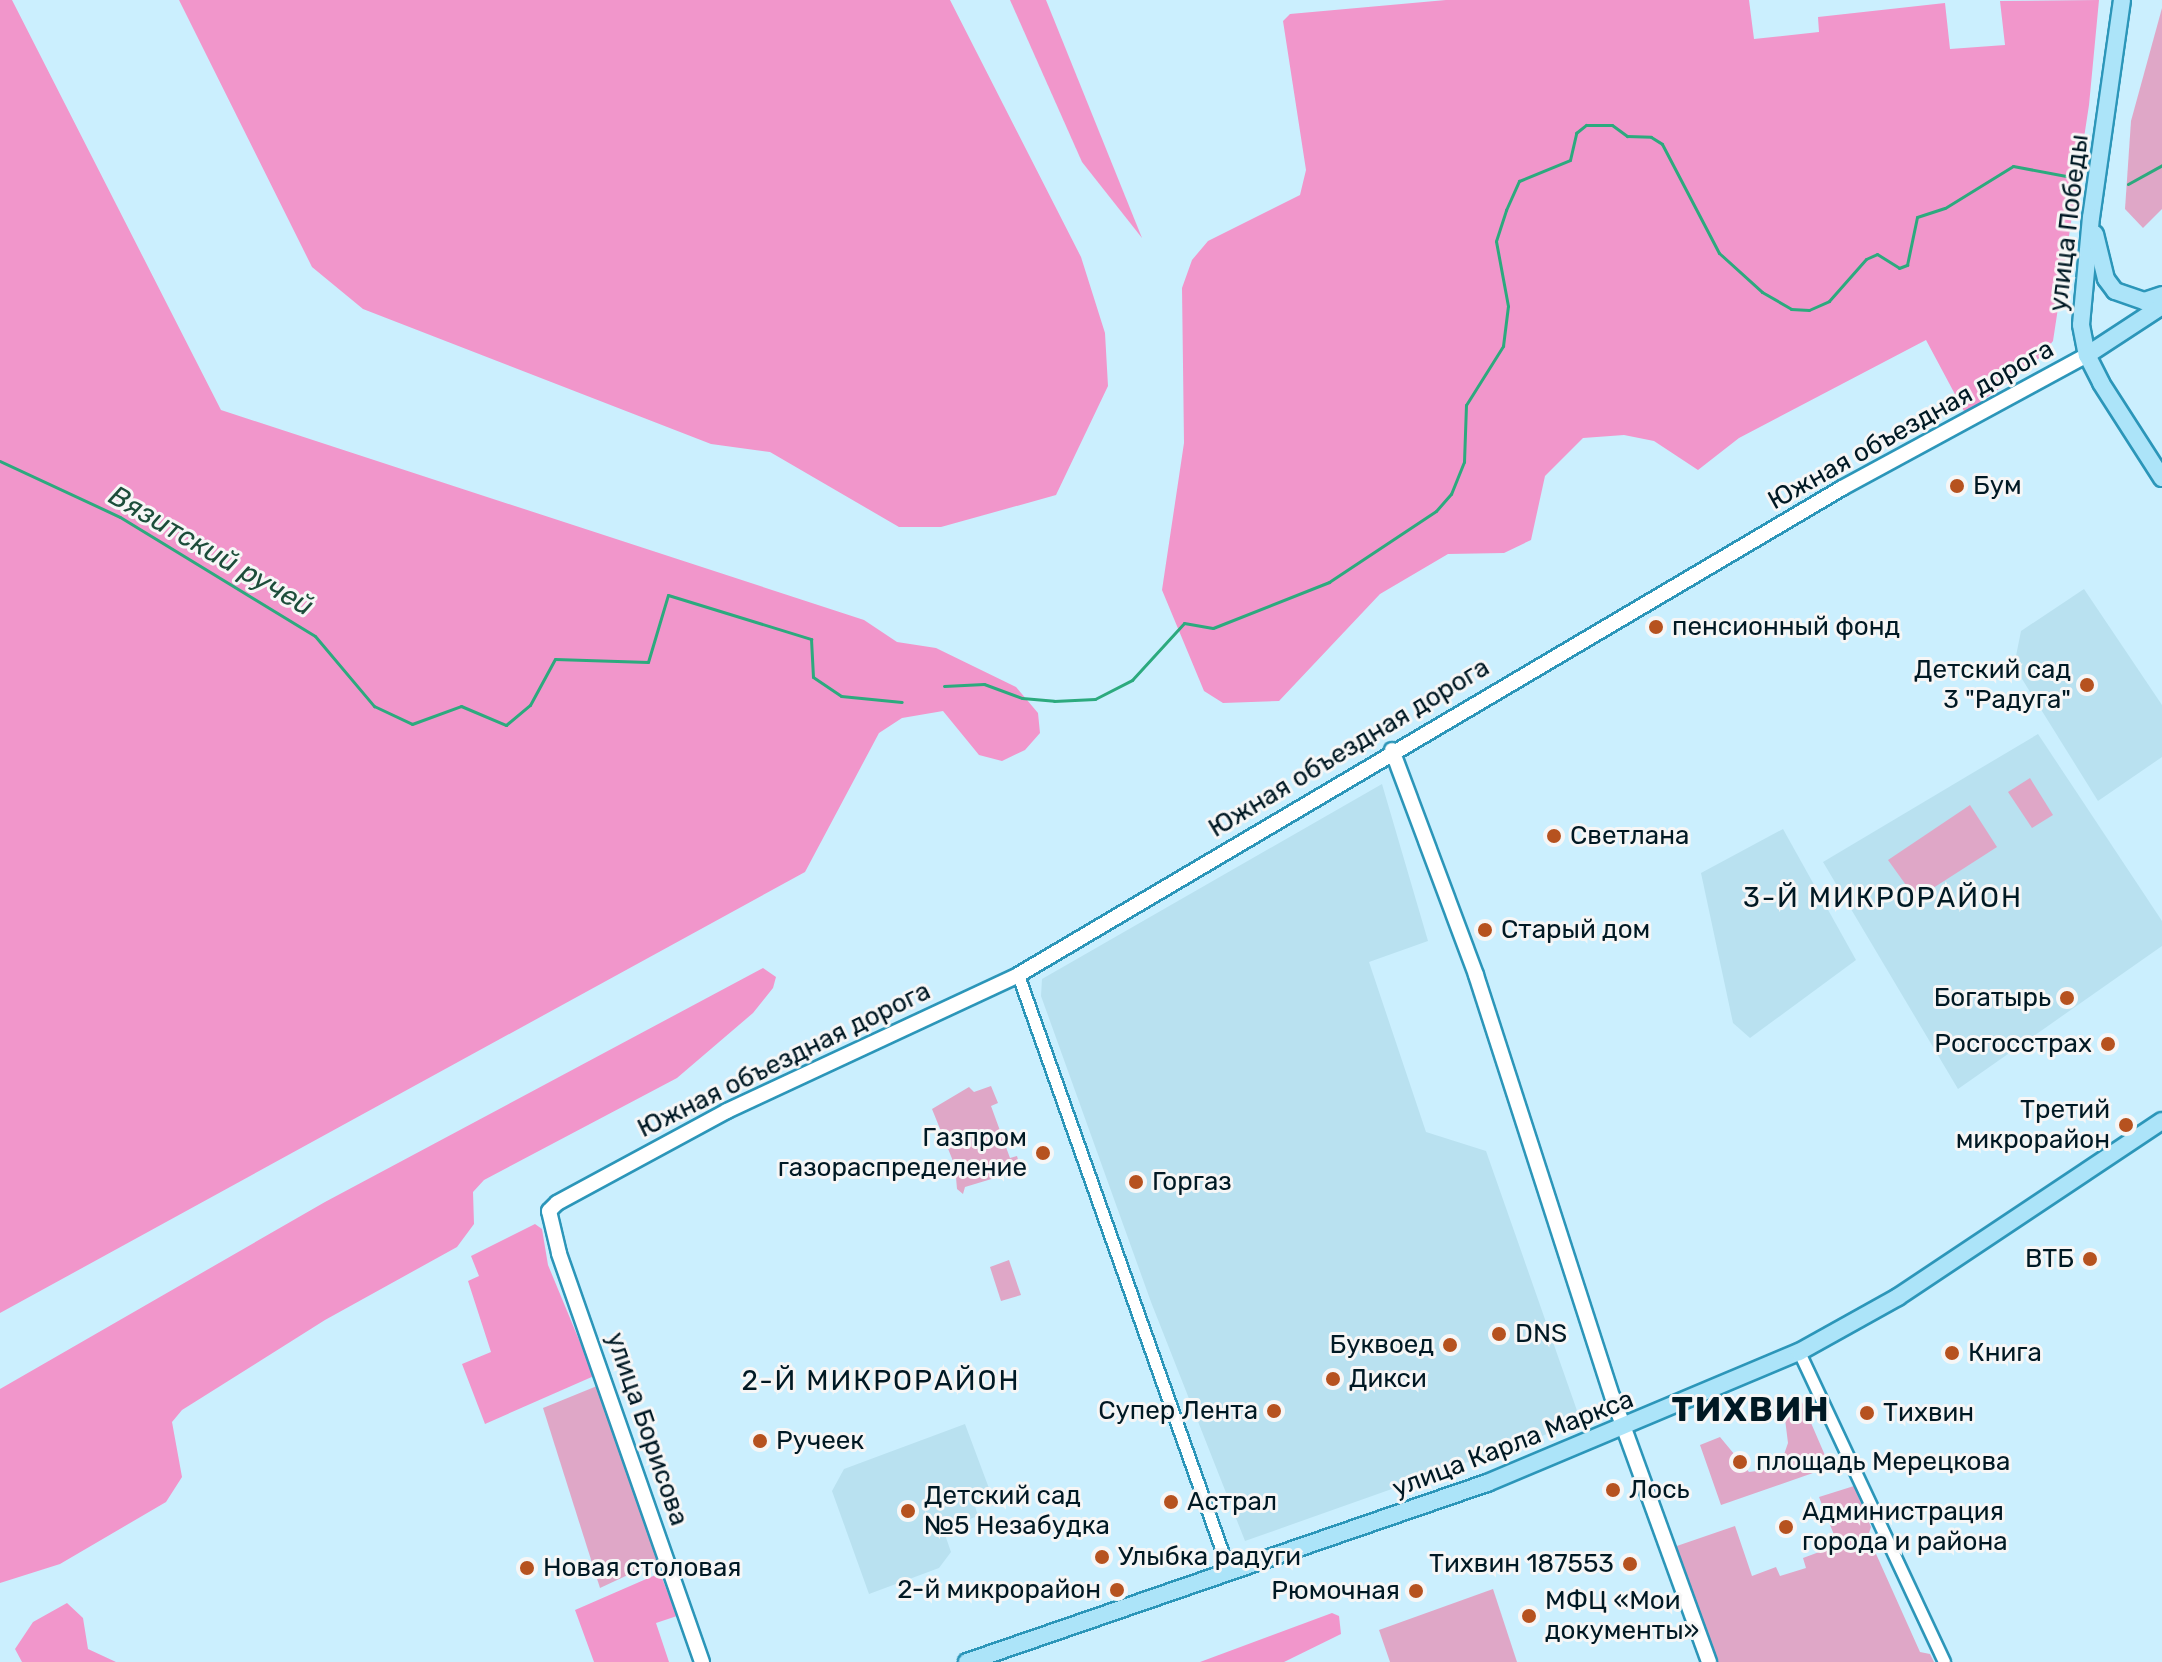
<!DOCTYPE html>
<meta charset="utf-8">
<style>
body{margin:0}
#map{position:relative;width:2162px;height:1662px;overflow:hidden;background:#cbeffe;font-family:Rubik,sans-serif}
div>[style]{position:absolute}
.built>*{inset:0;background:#b9e1f0}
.green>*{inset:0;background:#dfa7c7}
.forest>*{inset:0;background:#f196cb}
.stream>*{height:3px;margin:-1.5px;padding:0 1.5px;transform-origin:1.5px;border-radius:1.5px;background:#2caa7e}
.roads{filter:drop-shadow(2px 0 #2c96b9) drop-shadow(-2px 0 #2c96b9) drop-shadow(0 2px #2c96b9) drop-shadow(0 -2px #2c96b9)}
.minor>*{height:11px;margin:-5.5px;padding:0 5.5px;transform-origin:5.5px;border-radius:5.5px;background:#fff}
.tertiary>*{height:14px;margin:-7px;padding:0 7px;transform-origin:7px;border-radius:7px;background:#fff}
.primary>*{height:16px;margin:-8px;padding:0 8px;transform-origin:8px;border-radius:8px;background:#ace4f9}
.dots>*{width:22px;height:22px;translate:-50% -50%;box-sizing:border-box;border:4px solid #f6f6f6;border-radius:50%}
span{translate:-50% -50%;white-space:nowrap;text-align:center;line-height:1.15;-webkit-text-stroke:6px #f6f6f6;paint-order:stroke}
.street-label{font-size:26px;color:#001924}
.poi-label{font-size:26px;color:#001924}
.left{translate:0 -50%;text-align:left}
.right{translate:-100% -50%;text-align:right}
.water-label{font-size:28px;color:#1c4d3a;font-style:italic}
.neighbourhood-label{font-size:28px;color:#001924;letter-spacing:2px}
.district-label{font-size:34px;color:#001924;font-weight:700;letter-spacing:2px}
</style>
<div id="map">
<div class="built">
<div style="clip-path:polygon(2084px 589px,2162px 705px,2162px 757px,2098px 801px,2014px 666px,2021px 631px)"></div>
<div style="clip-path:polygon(2038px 734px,2162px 921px,2162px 946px,1958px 1089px,1823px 862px)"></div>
<div style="clip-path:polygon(1382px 784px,1428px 941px,1369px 962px,1426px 1132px,1486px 1151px,1581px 1422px,1245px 1541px,1151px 1302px,1041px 996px,1042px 979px)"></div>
<div style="clip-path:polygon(1783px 829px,1856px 960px,1750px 1038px,1733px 1023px,1701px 873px)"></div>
<div style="clip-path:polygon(965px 1424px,993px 1499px,975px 1506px,978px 1516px,943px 1529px,951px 1552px,939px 1568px,869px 1594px,832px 1491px,844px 1469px)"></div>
</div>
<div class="green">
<div style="clip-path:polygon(2162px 8px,2162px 209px,2143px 228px,2125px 209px,2131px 121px)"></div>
<div style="clip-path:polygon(2030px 778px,2053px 815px,2032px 828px,2008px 792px)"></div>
<div style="clip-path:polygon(1970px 805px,1997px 847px,1916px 899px,1888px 860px)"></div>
<div style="clip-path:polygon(991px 1086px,998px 1103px,991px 1106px,1010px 1158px,1017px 1156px,1021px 1170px,965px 1187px,963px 1194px,957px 1189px,955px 1166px,932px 1109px,969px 1087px,974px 1092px)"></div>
<div style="clip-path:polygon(1009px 1260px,1021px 1295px,1001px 1301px,990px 1267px)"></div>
<div style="clip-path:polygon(597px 1386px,660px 1560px,600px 1588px,543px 1408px)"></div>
<div style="clip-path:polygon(1802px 1402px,1830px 1467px,1721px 1505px,1700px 1445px,1720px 1437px,1749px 1472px,1772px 1469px,1781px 1463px,1788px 1443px,1784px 1411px)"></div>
<div style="clip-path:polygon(1854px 1486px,1871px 1527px,1868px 1536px,1920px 1652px,1930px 1654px,1934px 1662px,1715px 1662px,1671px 1548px,1735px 1526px,1752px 1576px,1776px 1567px,1780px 1576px,1806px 1568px,1803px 1558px,1838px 1545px,1819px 1497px)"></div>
<div style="clip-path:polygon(1493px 1589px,1517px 1662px,1390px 1662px,1379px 1630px)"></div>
</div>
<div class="forest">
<div style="clip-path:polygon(0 0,12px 0,221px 410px,864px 620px,897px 642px,936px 648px,1016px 687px,1038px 713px,1040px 733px,1025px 750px,1002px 761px,979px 755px,943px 711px,902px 718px,879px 733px,805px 872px,0 1313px)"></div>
<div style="clip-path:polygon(179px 0,950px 0,1081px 257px,1105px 333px,1108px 386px,1056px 495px,941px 527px,899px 527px,770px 452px,711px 444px,363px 309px,312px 267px)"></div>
<div style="clip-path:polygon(1010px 0,1046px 0,1142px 238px,1082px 162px)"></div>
<div style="clip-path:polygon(1446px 0,1749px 0,1754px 39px,1819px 32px,1818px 17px,1945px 3px,1950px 49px,2005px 45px,2000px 1px,2099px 0,2089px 105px,2053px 341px,2035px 363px,1965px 413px,1926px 340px,1739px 438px,1698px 470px,1654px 441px,1624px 435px,1583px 438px,1545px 476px,1531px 540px,1504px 553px,1448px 554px,1380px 594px,1279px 701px,1223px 703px,1204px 691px,1162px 590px,1184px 443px,1182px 288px,1192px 260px,1208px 241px,1300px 195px,1306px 170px,1283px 21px,1290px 14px)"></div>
<div style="clip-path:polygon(763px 968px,776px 977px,773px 988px,753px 1013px,677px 1078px,484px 1180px,473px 1192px,474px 1224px,457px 1247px,325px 1320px,182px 1410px,172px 1422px,182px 1477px,166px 1502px,60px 1564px,0 1583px,0 1389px,325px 1202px)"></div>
<div style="clip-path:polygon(535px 1224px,542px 1229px,548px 1265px,594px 1376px,485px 1424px,462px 1364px,491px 1352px,468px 1281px,479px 1276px,471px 1256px)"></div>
<div style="clip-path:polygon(660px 1573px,677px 1616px,656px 1623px,669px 1662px,594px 1662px,575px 1610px)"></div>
<div style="clip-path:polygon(67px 1603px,83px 1618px,88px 1649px,116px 1662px,22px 1662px,15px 1649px,33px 1622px)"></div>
<div style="clip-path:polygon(1332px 1613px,1339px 1616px,1341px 1634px,1284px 1662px,1200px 1662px)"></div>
</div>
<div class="stream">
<div style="left:2128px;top:184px;width:39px;rotate:-29deg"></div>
<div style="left:0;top:461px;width:132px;rotate:25deg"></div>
<div style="left:120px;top:517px;width:228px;rotate:31.4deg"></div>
<div style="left:315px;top:636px;width:92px;rotate:49.9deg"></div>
<div style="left:374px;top:706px;width:42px;rotate:25.3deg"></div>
<div style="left:412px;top:724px;width:52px;rotate:-20.2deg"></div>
<div style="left:461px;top:706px;width:49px;rotate:22.9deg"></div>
<div style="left:506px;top:725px;width:31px;rotate:-40deg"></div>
<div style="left:530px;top:705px;width:52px;rotate:-61.5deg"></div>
<div style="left:555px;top:659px;width:93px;rotate:1.8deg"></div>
<div style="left:648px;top:662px;width:70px;rotate:-73.4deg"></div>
<div style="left:668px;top:595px;width:150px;rotate:17.1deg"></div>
<div style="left:811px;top:639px;width:38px;rotate:87deg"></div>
<div style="left:813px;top:677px;width:34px;rotate:34deg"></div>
<div style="left:841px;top:696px;width:61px;rotate:5.6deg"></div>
<div style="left:944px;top:686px;width:40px;rotate:-2.9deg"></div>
<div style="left:984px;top:684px;width:40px;rotate:20.2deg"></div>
<div style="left:1022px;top:698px;width:32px;rotate:5deg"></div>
<div style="left:1054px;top:701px;width:41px;rotate:-2.8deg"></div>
<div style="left:1095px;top:699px;width:42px;rotate:-27.2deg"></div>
<div style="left:1132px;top:680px;width:77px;rotate:-47.6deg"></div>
<div style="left:1184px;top:623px;width:29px;rotate:10deg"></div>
<div style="left:1213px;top:628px;width:125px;rotate:-21.6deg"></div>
<div style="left:1329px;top:582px;width:128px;rotate:-33.6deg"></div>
<div style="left:1436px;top:511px;width:23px;rotate:-49deg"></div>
<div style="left:1451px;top:494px;width:35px;rotate:-68deg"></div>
<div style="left:1464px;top:462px;width:57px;rotate:-88deg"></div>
<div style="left:1466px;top:405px;width:70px;rotate:-57.9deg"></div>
<div style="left:1503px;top:346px;width:40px;rotate:-82.9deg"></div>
<div style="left:1508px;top:306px;width:66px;rotate:-100.5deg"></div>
<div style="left:1496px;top:241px;width:33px;rotate:-72deg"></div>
<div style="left:1506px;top:210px;width:32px;rotate:-66deg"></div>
<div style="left:1519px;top:181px;width:55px;rotate:-22.4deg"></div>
<div style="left:1570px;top:160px;width:28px;rotate:-77deg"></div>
<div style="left:1576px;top:133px;width:13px;rotate:-39deg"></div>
<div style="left:1586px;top:125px;width:26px"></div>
<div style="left:1612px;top:125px;width:19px;rotate:36deg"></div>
<div style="left:1627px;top:136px;width:24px;rotate:2deg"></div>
<div style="left:1651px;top:137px;width:13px;rotate:32deg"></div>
<div style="left:1662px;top:144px;width:123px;rotate:62.4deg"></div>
<div style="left:1719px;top:253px;width:58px;rotate:42.2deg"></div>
<div style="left:1762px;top:292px;width:34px;rotate:30deg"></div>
<div style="left:1791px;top:309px;width:18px;rotate:3deg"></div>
<div style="left:1809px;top:310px;width:22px;rotate:-24deg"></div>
<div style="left:1829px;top:301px;width:56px;rotate:-48.6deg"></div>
<div style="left:1866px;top:259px;width:12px;rotate:-24deg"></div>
<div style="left:1877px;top:254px;width:26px;rotate:32deg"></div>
<div style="left:1899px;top:268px;width:9px;rotate:-21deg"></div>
<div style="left:1907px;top:265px;width:49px;rotate:-78.2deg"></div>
<div style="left:1917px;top:217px;width:29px;rotate:-18deg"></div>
<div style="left:1945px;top:208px;width:80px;rotate:-31.7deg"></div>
<div style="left:2013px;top:166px;width:54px;rotate:10.7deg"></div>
</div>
<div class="roads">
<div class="minor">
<div style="left:1018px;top:975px;width:632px;rotate:70.5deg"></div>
<div style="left:1799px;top:1352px;width:342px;rotate:64.9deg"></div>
</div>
<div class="tertiary">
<div style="left:1392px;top:750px;width:240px;rotate:69.5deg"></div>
<div style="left:1476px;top:975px;width:445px;rotate:72.1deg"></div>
<div style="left:1613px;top:1398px;width:281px;rotate:70deg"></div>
<div style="left:702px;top:1662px;width:433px;rotate:-109.3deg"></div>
<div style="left:559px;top:1253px;width:43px;rotate:-103.4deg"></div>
<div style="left:549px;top:1211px;width:11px;rotate:-45deg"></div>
<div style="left:557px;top:1203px;width:193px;rotate:-28.4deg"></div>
<div style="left:727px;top:1111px;width:321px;rotate:-25deg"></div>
<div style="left:1018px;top:975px;width:957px;rotate:-30.58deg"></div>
<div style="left:1842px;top:488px;width:279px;rotate:-28.5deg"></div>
</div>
<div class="primary">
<div style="left:2122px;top:0;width:219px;rotate:98.1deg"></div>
<div style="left:2091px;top:217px;width:108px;rotate:95.3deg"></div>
<div style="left:2081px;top:325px;width:31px;rotate:79deg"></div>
<div style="left:2087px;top:355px;width:31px;rotate:63deg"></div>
<div style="left:2101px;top:383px;width:113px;rotate:57.3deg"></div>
<div style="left:2095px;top:234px;width:46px;rotate:76.3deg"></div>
<div style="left:2106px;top:279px;width:15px;rotate:53deg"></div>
<div style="left:2115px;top:291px;width:31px;rotate:19deg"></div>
<div style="left:2144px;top:301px;width:19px;rotate:-18deg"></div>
<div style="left:2087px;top:355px;width:90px;rotate:-33.2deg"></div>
<div style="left:967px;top:1662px;width:550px;rotate:-19deg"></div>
<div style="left:1487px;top:1483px;width:338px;rotate:-22.8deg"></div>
<div style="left:1799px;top:1352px;width:113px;rotate:-29.1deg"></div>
<div style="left:1898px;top:1297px;width:317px;rotate:-33.7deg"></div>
</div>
</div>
<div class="dots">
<div style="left:1957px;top:486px;background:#b6521f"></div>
<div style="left:1656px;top:627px;background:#b6521f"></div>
<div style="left:2087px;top:685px;background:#b6521f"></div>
<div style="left:1554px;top:836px;background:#b6521f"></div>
<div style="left:1485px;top:930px;background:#b6521f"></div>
<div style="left:2067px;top:998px;background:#b6521f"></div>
<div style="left:2108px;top:1044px;background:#b6521f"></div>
<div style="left:2126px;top:1125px;background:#b6521f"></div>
<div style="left:1043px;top:1153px;background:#b6521f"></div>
<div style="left:1136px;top:1182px;background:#b6521f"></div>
<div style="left:2090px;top:1259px;background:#b6521f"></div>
<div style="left:1499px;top:1334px;background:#b6521f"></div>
<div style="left:1450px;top:1345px;background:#b6521f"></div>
<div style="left:1952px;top:1353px;background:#b6521f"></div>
<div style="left:1333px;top:1379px;background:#b6521f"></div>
<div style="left:1274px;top:1411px;background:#b6521f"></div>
<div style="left:1867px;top:1413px;background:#b6521f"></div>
<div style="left:760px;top:1441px;background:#b6521f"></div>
<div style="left:1740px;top:1462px;background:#b6521f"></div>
<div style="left:1613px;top:1490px;background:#b6521f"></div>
<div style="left:1171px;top:1502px;background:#b6521f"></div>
<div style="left:908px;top:1511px;background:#b6521f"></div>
<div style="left:1786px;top:1527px;background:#b6521f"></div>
<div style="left:1102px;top:1557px;background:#b6521f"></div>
<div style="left:1630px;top:1564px;background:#b6521f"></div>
<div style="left:527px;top:1568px;background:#b6521f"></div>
<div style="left:1117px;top:1590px;background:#b6521f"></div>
<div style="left:1416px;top:1591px;background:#b6521f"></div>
<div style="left:1529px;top:1616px;background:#b6521f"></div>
</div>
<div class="street-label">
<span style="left:2069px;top:223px;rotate:-83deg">улица Победы</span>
<span style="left:1911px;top:425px;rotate:-29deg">Южная объездная дорога</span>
<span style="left:1349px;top:748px;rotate:-31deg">Южная объездная дорога</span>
<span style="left:784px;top:1060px;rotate:-26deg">Южная объездная дорога</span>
<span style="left:647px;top:1429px;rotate:71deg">улица Борисова</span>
<span style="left:1513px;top:1444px;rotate:-21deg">улица Карла Маркса</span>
</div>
<div class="poi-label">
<span class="left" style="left:1973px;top:486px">Бум</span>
<span class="left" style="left:1672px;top:627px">пенсионный фонд</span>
<span class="right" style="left:2071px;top:685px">Детский сад<br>3 "Радуга"</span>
<span class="left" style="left:1570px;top:836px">Светлана</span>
<span class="left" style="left:1501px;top:930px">Старый дом</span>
<span class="right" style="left:2051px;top:998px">Богатырь</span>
<span class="right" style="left:2092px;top:1044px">Росгосстрах</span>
<span class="right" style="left:2110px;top:1125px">Третий<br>микрорайон</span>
<span class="right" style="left:1027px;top:1153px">Газпром<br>газораспределение</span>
<span class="left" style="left:1152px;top:1182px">Горгаз</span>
<span class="right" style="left:2074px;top:1259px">ВТБ</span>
<span class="left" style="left:1515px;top:1334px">DNS</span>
<span class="right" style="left:1434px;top:1345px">Буквоед</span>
<span class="left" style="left:1968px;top:1353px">Книга</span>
<span class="left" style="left:1349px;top:1379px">Дикси</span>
<span class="right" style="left:1258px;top:1411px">Супер Лента</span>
<span class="left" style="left:1883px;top:1413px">Тихвин</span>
<span class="left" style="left:776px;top:1441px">Ручеек</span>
<span class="left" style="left:1756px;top:1462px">площадь Мерецкова</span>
<span class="left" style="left:1629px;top:1490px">Лось</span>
<span class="left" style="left:924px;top:1511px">Детский сад<br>№5 Незабудка</span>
<span class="left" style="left:1187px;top:1502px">Астрал</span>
<span class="left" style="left:1802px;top:1527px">Администрация<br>города и района</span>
<span class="left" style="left:1118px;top:1557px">Улыбка радуги</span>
<span class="right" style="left:1614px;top:1564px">Тихвин 187553</span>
<span class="left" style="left:543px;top:1568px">Новая столовая</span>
<span class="right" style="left:1101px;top:1590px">2-й микрорайон</span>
<span class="right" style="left:1400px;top:1591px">Рюмочная</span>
<span class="left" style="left:1545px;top:1616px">МФЦ «Мои<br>документы»</span>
</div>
<div class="water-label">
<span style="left:211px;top:551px;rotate:30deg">Вязитский ручей</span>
</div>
<div class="neighbourhood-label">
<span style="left:1883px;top:898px">3-Й МИКРОРАЙОН</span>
<span style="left:881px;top:1381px">2-Й МИКРОРАЙОН</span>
</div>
<div class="district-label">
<span style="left:1751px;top:1410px">ТИХВИН</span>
</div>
</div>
